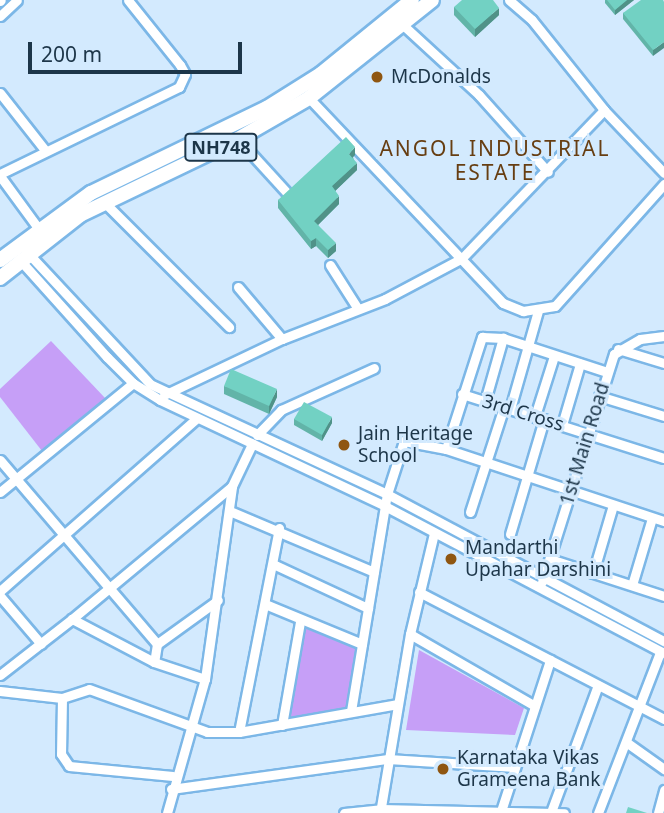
<!DOCTYPE html>
<style>
body{margin:0}
#map{position:relative;width:664px;height:813px;overflow:hidden;background:#d3eafe;font-family:"Noto Sans",sans-serif}
div>[style]{position:absolute}
.green>*{inset:0;background:#c69ff7}
.roads{filter:drop-shadow(2px 0 #7cb7e7) drop-shadow(-2px 0 #7cb7e7) drop-shadow(0 2px #7cb7e7) drop-shadow(0 -2px #7cb7e7)}
.minor>*{height:9px;margin:-4.5px;padding:0 4.5px;transform-origin:4.5px;border-radius:4.5px;background:#fff}
.highway>*{height:14px;margin:-7px;padding:0 7px;transform-origin:7px;border-radius:7px;background:#fff}
.wall>*{inset:0;background:#62b4a8}
.shaded-wall>*{inset:0;background:#509288}
.building>*{inset:0;background:#72d1c3}
.dots>*{width:19px;height:19px;translate:-50% -50%;box-sizing:border-box;border:4px solid #d3eafe;border-radius:50%}
span{translate:-50% -50%;white-space:nowrap;text-align:center;line-height:1.15;-webkit-text-stroke:6px #d3eafe;paint-order:stroke}
.shield-label span{padding:2px 5px;background:#d3eafe;border:2px solid;border-radius:5px;-webkit-text-stroke-width:0}
.shield-label{font-size:18px;color:#1d3649;font-weight:700}
.poi-label{font-size:19px;color:#1d3649}
.left{translate:0 -50%;text-align:left}
.street-label{font-size:19px;color:#1d3649}
.neighbourhood-label{font-size:21px;color:#673e12;letter-spacing:2px}
.scale{position:absolute;left:28px;top:42px;width:214px;height:32px;box-sizing:border-box;border:4px solid #1d3649;border-top:0;padding-left:9px;font-size:21px;line-height:24px;white-space:nowrap;color:#1d3649;-webkit-text-stroke:5px #d3eafe;paint-order:stroke}
</style>
<div id="map">
<div class="green">
<div style="clip-path:polygon(51px 341px,106px 399px,42px 451px,0 397px,0 389px)"></div>
<div style="clip-path:polygon(302px 624px,360px 645px,349px 709px,284px 722px)"></div>
<div style="clip-path:polygon(419px 650px,524px 708px,515px 735px,406px 730px)"></div>
</div>
<div class="roads">
<div class="minor">
<div style="left:509px;top:0;width:30px;rotate:41deg"></div>
<div style="left:532px;top:20px;width:115px;rotate:51.3deg"></div>
<div style="left:604px;top:110px;width:87px;rotate:46.4deg"></div>
<div style="left:0;top:1px;width:1px;rotate:-45deg"></div>
<div style="left:0;top:16px;width:23px;rotate:-43deg"></div>
<div style="left:403px;top:25px;width:103px;rotate:42.6deg"></div>
<div style="left:479px;top:95px;width:103px;rotate:48.1deg"></div>
<div style="left:0;top:93px;width:71px;rotate:51.8deg"></div>
<div style="left:309px;top:98px;width:282px;rotate:46.6deg"></div>
<div style="left:503px;top:303px;width:22px;rotate:22deg"></div>
<div style="left:523px;top:311px;width:32px;rotate:-9deg"></div>
<div style="left:555px;top:306px;width:164px;rotate:-48.2deg"></div>
<div style="left:238px;top:139px;width:74px;rotate:47.7deg"></div>
<div style="left:0;top:174px;width:199px;rotate:-25.9deg"></div>
<div style="left:179px;top:87px;width:14px;rotate:-65deg"></div>
<div style="left:185px;top:74px;width:10px;rotate:-119deg"></div>
<div style="left:180px;top:65px;width:83px;rotate:-128.7deg"></div>
<div style="left:0;top:176px;width:64px;rotate:53.8deg"></div>
<div style="left:104px;top:202px;width:177px;rotate:45deg"></div>
<div style="left:27px;top:252px;width:180px;rotate:47deg"></div>
<div style="left:150px;top:384px;width:261px;rotate:24.9deg"></div>
<div style="left:387px;top:494px;width:314px;rotate:28deg"></div>
<div style="left:19px;top:259px;width:132px;rotate:48.1deg"></div>
<div style="left:107px;top:357px;width:37px;rotate:45deg"></div>
<div style="left:133px;top:383px;width:32px;rotate:32deg"></div>
<div style="left:160px;top:400px;width:249px;rotate:25.2deg"></div>
<div style="left:385px;top:506px;width:315px;rotate:27.8deg"></div>
<div style="left:330px;top:265px;width:52px;rotate:57.5deg"></div>
<div style="left:238px;top:287px;width:68px;rotate:49.8deg"></div>
<div style="left:618px;top:349px;width:48px;rotate:16.9deg"></div>
<div style="left:462px;top:394px;width:212px;rotate:17.6deg"></div>
<div style="left:164px;top:395px;width:131px;rotate:-25.4deg"></div>
<div style="left:282px;top:339px;width:110px;rotate:-21.2deg"></div>
<div style="left:385px;top:299px;width:87px;rotate:-28deg"></div>
<div style="left:462px;top:258px;width:205px;rotate:-46.2deg"></div>
<div style="left:599px;top:396px;width:68px;rotate:17.1deg"></div>
<div style="left:485px;top:401px;width:66px;rotate:-74.1deg"></div>
<div style="left:510px;top:409px;width:102px;rotate:-74.1deg"></div>
<div style="left:535px;top:416px;width:63px;rotate:-72.4deg"></div>
<div style="left:562px;top:425px;width:64px;rotate:-73.6deg"></div>
<div style="left:257px;top:435px;width:35px;rotate:-46deg"></div>
<div style="left:281px;top:410px;width:102px;rotate:-24.3deg"></div>
<div style="left:446px;top:449px;width:118px;rotate:-72.2deg"></div>
<div style="left:482px;top:337px;width:21px;rotate:3deg"></div>
<div style="left:503px;top:338px;width:109px;rotate:18.1deg"></div>
<div style="left:0;top:460px;width:242px;rotate:49.5deg"></div>
<div style="left:157px;top:644px;width:18px;rotate:99deg"></div>
<div style="left:0;top:492px;width:172px;rotate:-39.3deg"></div>
<div style="left:232px;top:512px;width:154px;rotate:22.9deg"></div>
<div style="left:470px;top:512px;width:110px;rotate:-72.1deg"></div>
<div style="left:510px;top:534px;width:120px;rotate:-73.5deg"></div>
<div style="left:550px;top:559px;width:120px;rotate:18deg"></div>
<div style="left:273px;top:564px;width:105px;rotate:24.9deg"></div>
<div style="left:593px;top:573px;width:71px;rotate:-73.6deg"></div>
<div style="left:542px;top:582px;width:239px;rotate:-72.5deg"></div>
<div style="left:614px;top:354px;width:30px;rotate:-30deg"></div>
<div style="left:640px;top:339px;width:24px;rotate:-7deg"></div>
<div style="left:632px;top:585px;width:70px;rotate:-73.4deg"></div>
<div style="left:0;top:591px;width:262px;rotate:-41.3deg"></div>
<div style="left:419px;top:592px;width:276px;rotate:27.4deg"></div>
<div style="left:0;top:596px;width:63px;rotate:49.5deg"></div>
<div style="left:265px;top:604px;width:105px;rotate:22.4deg"></div>
<div style="left:410px;top:634px;width:144px;rotate:29.9deg"></div>
<div style="left:157px;top:644px;width:75px;rotate:-35.8deg"></div>
<div style="left:0;top:675px;width:91px;rotate:-37.9deg"></div>
<div style="left:205px;top:679px;width:54px;rotate:-161.6deg"></div>
<div style="left:154px;top:662px;width:93px;rotate:-152.3deg"></div>
<div style="left:72px;top:619px;width:208px;rotate:-39.7deg"></div>
<div style="left:0;top:691px;width:62px;rotate:6.4deg"></div>
<div style="left:62px;top:698px;width:28px;rotate:-18deg"></div>
<div style="left:89px;top:689px;width:126px;rotate:20deg"></div>
<div style="left:207px;top:732px;width:32px"></div>
<div style="left:239px;top:732px;width:160px;rotate:-10deg"></div>
<div style="left:62px;top:698px;width:56px;rotate:91deg"></div>
<div style="left:61px;top:754px;width:14px;rotate:56deg"></div>
<div style="left:69px;top:766px;width:104px;rotate:5.5deg"></div>
<div style="left:351px;top:711px;width:220px;rotate:-80.6deg"></div>
<div style="left:387px;top:494px;width:56px;rotate:-72.2deg"></div>
<div style="left:404px;top:441px;width:43px;rotate:10.8deg"></div>
<div style="left:446px;top:449px;width:230px;rotate:18.3deg"></div>
<div style="left:282px;top:725px;width:105px;rotate:-80.1deg"></div>
<div style="left:239px;top:732px;width:208px;rotate:-78.9deg"></div>
<div style="left:626px;top:742px;width:47px;rotate:35.4deg"></div>
<div style="left:171px;top:789px;width:219px;rotate:-7.9deg"></div>
<div style="left:388px;top:759px;width:127px;rotate:3.6deg"></div>
<div style="left:501px;top:811px;width:159px;rotate:-72deg"></div>
<div style="left:551px;top:812px;width:135px;rotate:-69.7deg"></div>
<div style="left:167px;top:813px;width:139px;rotate:-74.2deg"></div>
<div style="left:205px;top:679px;width:195px;rotate:-82deg"></div>
<div style="left:232px;top:486px;width:47px;rotate:-64.5deg"></div>
<div style="left:344px;top:813px;width:37px;rotate:-6deg"></div>
<div style="left:381px;top:809px;width:183px;rotate:1.3deg"></div>
<div style="left:380px;top:813px;width:181px;rotate:-80.5deg"></div>
<div style="left:410px;top:634px;width:104px;rotate:-76.6deg"></div>
<div style="left:598px;top:813px;width:173px;rotate:-68.9deg"></div>
<div style="left:658px;top:813px;width:24px;rotate:-75deg"></div>
</div>
<div class="highway">
<div style="left:0;top:260px;width:113px;rotate:-36.4deg"></div>
<div style="left:91px;top:193px;width:195px;rotate:-25.8deg"></div>
<div style="left:267px;top:108px;width:64px;rotate:-32.2deg"></div>
<div style="left:321px;top:74px;width:117px;rotate:-39.1deg"></div>
<div style="left:0;top:278px;width:102px;rotate:-38.2deg"></div>
<div style="left:80px;top:215px;width:175px;rotate:-25.7deg"></div>
<div style="left:238px;top:139px;width:82px;rotate:-30deg"></div>
<div style="left:309px;top:98px;width:157px;rotate:-38.5deg"></div>
</div>
</div>
<div class="wall">
<div style="clip-path:polygon(605px 0,634px 0,615px 15px,605px 3px)"></div>
<div style="clip-path:polygon(663px 0,653px 56px,623px 19px,623px 13px)"></div>
<div style="clip-path:polygon(454px 7px,499px 15px,475px 37px,454px 15px)"></div>
<div style="clip-path:polygon(355px 155px,353px 157px,357px 170px,335px 191px,339px 204px,318px 225px,336px 251px,328px 258px,316px 246px,311px 249px,278px 208px,278px 200px)"></div>
<div style="clip-path:polygon(224px 386px,277px 397px,269px 414px,224px 394px)"></div>
<div style="clip-path:polygon(294px 419px,332px 423px,322px 441px,294px 425px)"></div>
</div>
<div class="shaded-wall">
<div style="clip-path:polygon(627px 0,634px 0,615px 15px,615px 10px)"></div>
<div style="clip-path:polygon(499px 8px,499px 15px,475px 37px,475px 29px)"></div>
<div style="clip-path:polygon(664px 42px,664px 48px,653px 56px,653px 50px)"></div>
<div style="clip-path:polygon(355px 147px,355px 155px,349px 161px,349px 154px)"></div>
<div style="clip-path:polygon(357px 163px,357px 170px,332px 194px,332px 186px)"></div>
<div style="clip-path:polygon(339px 196px,339px 204px,314px 229px,314px 221px)"></div>
<div style="clip-path:polygon(316px 238px,316px 246px,311px 249px,311px 241px)"></div>
<div style="clip-path:polygon(336px 243px,336px 251px,328px 258px,328px 250px)"></div>
<div style="clip-path:polygon(277px 389px,277px 397px,269px 414px,269px 406px)"></div>
<div style="clip-path:polygon(332px 417px,332px 423px,322px 441px,322px 435px)"></div>
</div>
<div class="building">
<div style="clip-path:polygon(462px 0,493px 0,499px 8px,475px 29px,454px 7px)"></div>
<div style="clip-path:polygon(607px 0,627px 0,615px 10px)"></div>
<div style="clip-path:polygon(641px 0,663px 0,664px 2px,664px 42px,653px 50px,623px 13px)"></div>
<div style="clip-path:polygon(346px 137px,355px 147px,349px 154px,357px 163px,332px 186px,339px 196px,314px 221px,336px 243px,328px 250px,316px 238px,311px 241px,278px 200px)"></div>
<div style="clip-path:polygon(231px 369px,277px 389px,269px 406px,224px 386px)"></div>
<div style="clip-path:polygon(304px 402px,332px 417px,322px 435px,294px 419px)"></div>
<div style="clip-path:polygon(628px 807px,647px 813px,626px 813px)"></div>
</div>
<div class="dots">
<div style="left:377px;top:77px;background:#8f5611"></div>
<div style="left:344px;top:445px;background:#8f5611"></div>
<div style="left:451px;top:559px;background:#8f5611"></div>
<div style="left:443px;top:769px;background:#8f5611"></div>
</div>
<div class="shield-label">
<span style="left:221px;top:147px">NH748</span>
</div>
<div class="poi-label">
<span class="left" style="left:391px;top:77px">McDonalds</span>
<span class="left" style="left:358px;top:445px">Jain Heritage<br>School</span>
<span class="left" style="left:465px;top:559px">Mandarthi<br>Upahar Darshini</span>
<span class="left" style="left:457px;top:769px">Karnataka Vikas<br>Grameena Bank</span>
</div>
<div class="street-label">
<span style="left:523px;top:413px;rotate:17deg">3rd Cross</span>
<span style="left:585px;top:444px;rotate:-73deg">1st Main Road</span>
</div>
<div class="neighbourhood-label">
<span style="left:495px;top:160px">ANGOL INDUSTRIAL<br>ESTATE</span>
</div>
<div class="scale">200 m</div>
</div>
